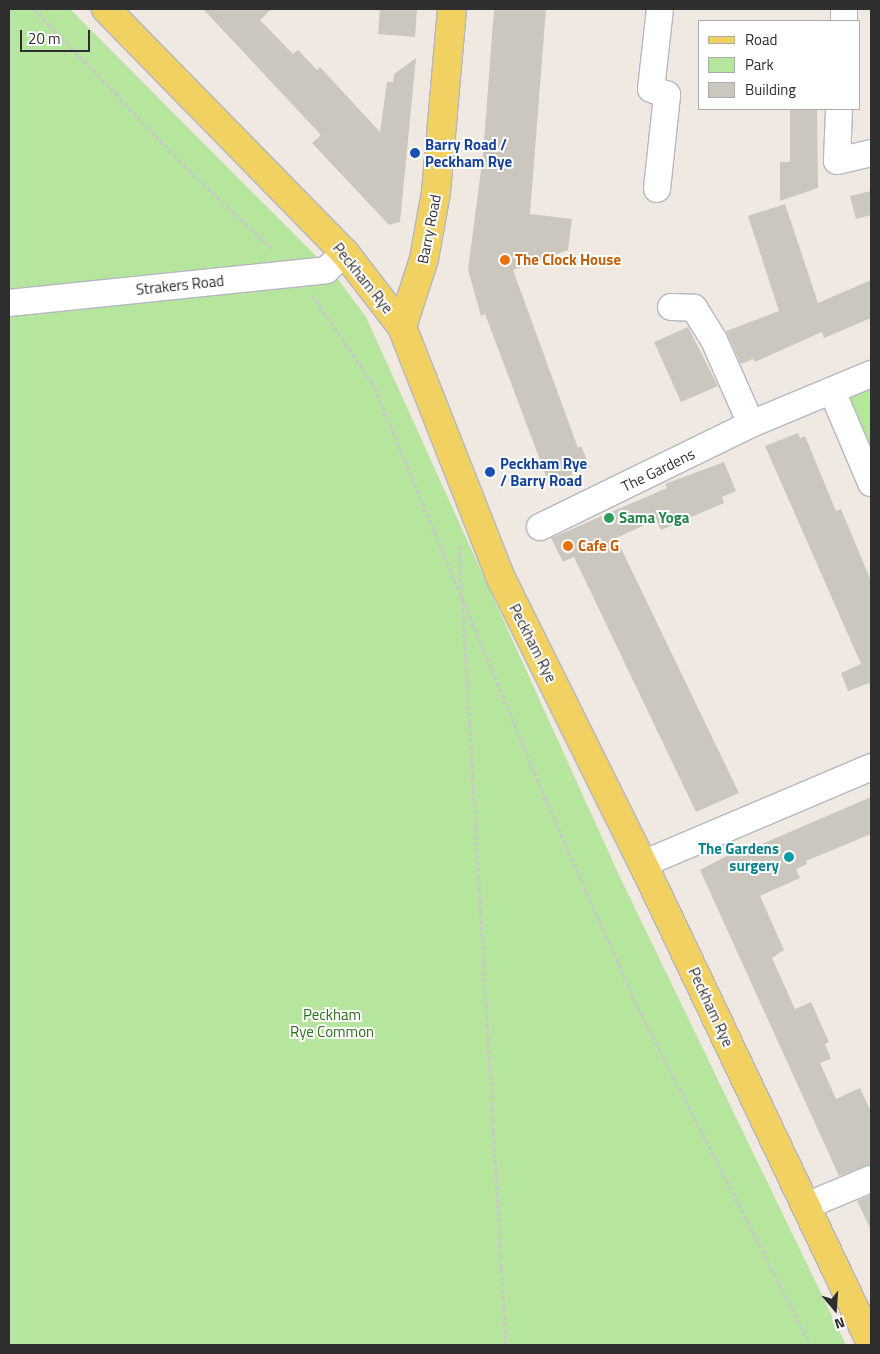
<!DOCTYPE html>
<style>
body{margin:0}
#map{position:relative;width:880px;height:1354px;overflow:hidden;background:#efe9e1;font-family:"Titillium Web",sans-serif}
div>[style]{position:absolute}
.green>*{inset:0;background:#b6e59e}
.building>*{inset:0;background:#cbc7bf}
.path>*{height:3px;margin-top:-1.5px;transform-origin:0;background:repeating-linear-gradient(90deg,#c9c9c9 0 4px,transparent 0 6.5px)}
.roads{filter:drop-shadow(1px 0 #b4b7c1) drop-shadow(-1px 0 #b4b7c1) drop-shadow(0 1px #b4b7c1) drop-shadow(0 -1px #b4b7c1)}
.minor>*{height:26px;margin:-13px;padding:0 13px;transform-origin:13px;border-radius:13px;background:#fff}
.major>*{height:28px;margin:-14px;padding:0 14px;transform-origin:14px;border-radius:14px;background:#f2d163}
.dots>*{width:14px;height:14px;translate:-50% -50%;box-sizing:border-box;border:2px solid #fff;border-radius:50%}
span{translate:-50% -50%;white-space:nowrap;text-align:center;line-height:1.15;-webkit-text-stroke:4px #fff;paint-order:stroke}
.transit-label{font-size:15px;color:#164399;font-weight:700}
.left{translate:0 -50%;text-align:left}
.street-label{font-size:15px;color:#2e2e2e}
.food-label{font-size:15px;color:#c56008;font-weight:700}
.leisure-label{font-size:15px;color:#27864d;font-weight:700}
.culture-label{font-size:15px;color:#0d838f;font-weight:700}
.right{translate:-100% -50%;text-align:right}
.park-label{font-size:15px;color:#2c6e1b}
.frame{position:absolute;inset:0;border:10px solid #2e2e2e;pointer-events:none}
.legend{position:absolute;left:698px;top:20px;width:162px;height:90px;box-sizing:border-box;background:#fff;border:1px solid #ababab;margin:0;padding:6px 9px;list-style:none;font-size:15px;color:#2e2e2e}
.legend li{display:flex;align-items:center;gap:10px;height:25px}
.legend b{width:25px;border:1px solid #ababab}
.north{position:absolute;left:810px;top:1284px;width:50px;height:50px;-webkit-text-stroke:4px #fff;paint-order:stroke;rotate:162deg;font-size:14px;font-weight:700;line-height:20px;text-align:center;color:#2e2e2e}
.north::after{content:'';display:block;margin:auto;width:18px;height:22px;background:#2e2e2e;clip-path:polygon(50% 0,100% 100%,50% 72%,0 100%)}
.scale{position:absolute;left:20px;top:30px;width:70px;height:22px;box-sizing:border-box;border:2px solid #2e2e2e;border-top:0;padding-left:6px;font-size:15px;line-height:18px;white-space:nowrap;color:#2e2e2e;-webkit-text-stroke:4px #fff;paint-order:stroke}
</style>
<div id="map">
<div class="green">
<div style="clip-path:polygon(9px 9px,70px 9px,334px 274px,366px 317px,619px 875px,846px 1345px,9px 1345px)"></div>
<div style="clip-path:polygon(871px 383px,871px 467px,842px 396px)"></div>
</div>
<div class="building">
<div style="clip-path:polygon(203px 9px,271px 9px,260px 20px,293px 54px,298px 50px,317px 70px,320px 67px,380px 132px,387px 82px,393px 82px,394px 74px,416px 58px,400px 222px,389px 225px,312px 143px,321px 135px)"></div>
<div style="clip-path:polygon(380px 9px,417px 9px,415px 37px,378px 34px)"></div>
<div style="clip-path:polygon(494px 9px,546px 9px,530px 214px,572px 219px,568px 250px,513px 270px,578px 448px,581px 446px,590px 467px,549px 484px,485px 314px,481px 316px,468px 270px,483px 154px)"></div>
<div style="clip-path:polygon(790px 109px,817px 109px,818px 188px,780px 201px,780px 162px,790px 162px)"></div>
<div style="clip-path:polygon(871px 191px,871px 215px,856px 219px,850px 196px)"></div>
<div style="clip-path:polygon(785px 204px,818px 303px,871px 280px,871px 318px,824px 338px,822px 332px,755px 362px,753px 359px,741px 364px,726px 331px,779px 311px,748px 216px)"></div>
<div style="clip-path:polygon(688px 327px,718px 386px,681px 402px,654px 342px)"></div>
<div style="clip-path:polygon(798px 433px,800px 438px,805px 436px,836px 511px,841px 509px,871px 581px,871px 687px,869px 683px,848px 691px,841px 673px,861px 664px,765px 446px)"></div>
<div style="clip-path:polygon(724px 462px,736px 491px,722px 497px,724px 503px,661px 530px,656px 520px,616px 538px,739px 793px,696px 812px,574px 557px,563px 562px,551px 538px,667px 488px,665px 484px)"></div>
<div style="clip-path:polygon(871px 797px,871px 834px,806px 861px,807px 864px,796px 869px,800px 878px,760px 896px,784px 950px,772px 958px,795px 1009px,811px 1002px,829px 1042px,825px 1044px,831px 1059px,820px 1063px,836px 1099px,860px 1088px,871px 1112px,871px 1164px,839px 1176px,700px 870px,738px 850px,739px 854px)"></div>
<div style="clip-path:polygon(871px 1195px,871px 1230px,857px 1201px)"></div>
</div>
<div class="path">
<div style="left:34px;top:9px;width:216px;rotate:46.1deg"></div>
<div style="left:184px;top:165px;width:124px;rotate:43.7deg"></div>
<div style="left:312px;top:295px;width:106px;rotate:55.4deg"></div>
<div style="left:372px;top:382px;width:451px;rotate:67.4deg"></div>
<div style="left:545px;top:798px;width:222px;rotate:66.1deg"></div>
<div style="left:635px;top:1001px;width:386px;rotate:63deg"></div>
<div style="left:459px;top:545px;width:43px;rotate:87.3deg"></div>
<div style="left:462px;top:595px;width:751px;rotate:86.64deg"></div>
</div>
<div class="roads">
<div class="minor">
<div style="left:844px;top:21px;width:12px;rotate:-90deg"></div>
<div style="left:839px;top:109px;width:52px;rotate:92.2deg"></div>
<div style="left:837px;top:161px;width:35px;rotate:-13deg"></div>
<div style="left:657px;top:189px;width:95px;rotate:-83.9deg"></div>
<div style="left:667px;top:95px;width:17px;rotate:-159deg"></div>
<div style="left:651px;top:89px;width:81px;rotate:-83.6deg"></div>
<div style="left:9px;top:303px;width:319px;rotate:-5.9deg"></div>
<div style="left:326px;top:270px;width:25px;rotate:-42deg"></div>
<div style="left:671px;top:307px;width:23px;rotate:2deg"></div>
<div style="left:694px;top:308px;width:38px;rotate:58deg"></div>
<div style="left:714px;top:340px;width:92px;rotate:66.2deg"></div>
<div style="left:832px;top:391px;width:100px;rotate:67deg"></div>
<div style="left:540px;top:527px;width:235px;rotate:-26deg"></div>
<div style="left:751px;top:424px;width:130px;rotate:-22.6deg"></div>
<div style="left:643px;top:864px;width:248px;rotate:-23deg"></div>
<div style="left:806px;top:1206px;width:70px;rotate:-22.6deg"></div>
</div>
<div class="major">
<div style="left:106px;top:9px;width:342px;rotate:45.6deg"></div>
<div style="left:345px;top:253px;width:93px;rotate:52.4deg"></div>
<div style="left:402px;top:327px;width:268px;rotate:68.5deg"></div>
<div style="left:500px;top:576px;width:322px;rotate:63.6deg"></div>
<div style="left:643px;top:864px;width:530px;rotate:64.55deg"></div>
<div style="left:402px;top:327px;width:71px;rotate:-72.1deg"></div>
<div style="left:424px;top:259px;width:68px;rotate:-79.8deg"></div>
<div style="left:436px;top:192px;width:184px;rotate:-85deg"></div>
</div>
</div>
<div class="dots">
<div style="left:415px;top:153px;background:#1a4fb4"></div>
<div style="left:505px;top:260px;background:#e8710a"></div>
<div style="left:490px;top:472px;background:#1a4fb4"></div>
<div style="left:609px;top:518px;background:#2e9e5b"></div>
<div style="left:568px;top:546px;background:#e8710a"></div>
<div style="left:789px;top:857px;background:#0f9aa8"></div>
</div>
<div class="transit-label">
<span class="left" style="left:425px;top:153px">Barry Road /<br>Peckham Rye</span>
<span class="left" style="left:500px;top:472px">Peckham Rye<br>/ Barry Road</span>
</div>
<div class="street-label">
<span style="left:429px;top:229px;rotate:-79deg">Barry Road</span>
<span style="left:363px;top:278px;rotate:51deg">Peckham Rye</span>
<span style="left:180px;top:285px;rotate:-6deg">Strakers Road</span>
<span style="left:658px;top:470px;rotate:-26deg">The Gardens</span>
<span style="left:533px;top:643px;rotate:63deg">Peckham Rye</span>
<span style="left:711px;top:1007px;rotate:65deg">Peckham Rye</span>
</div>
<div class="food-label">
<span class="left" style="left:515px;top:260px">The Clock House</span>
<span class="left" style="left:578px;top:546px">Cafe G</span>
</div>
<div class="leisure-label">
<span class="left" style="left:619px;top:518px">Sama Yoga</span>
</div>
<div class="culture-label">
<span class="right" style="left:779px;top:857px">The Gardens<br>surgery</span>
</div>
<div class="park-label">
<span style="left:332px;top:1023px">Peckham<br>Rye Common</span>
</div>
<div class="frame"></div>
<ul class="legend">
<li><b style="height:6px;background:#f2d163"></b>Road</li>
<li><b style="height:14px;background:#b6e59e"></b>Park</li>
<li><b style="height:14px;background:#cbc7bf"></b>Building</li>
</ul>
<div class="north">N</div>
<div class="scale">20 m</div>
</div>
